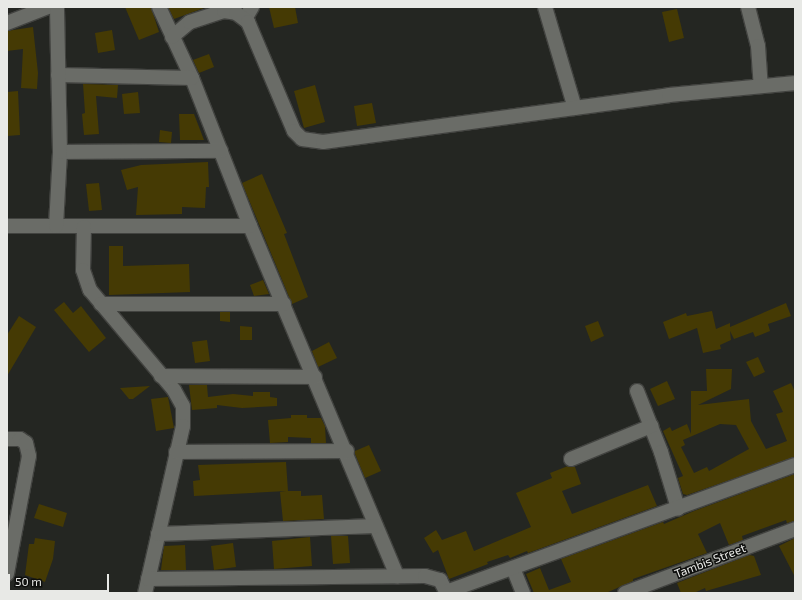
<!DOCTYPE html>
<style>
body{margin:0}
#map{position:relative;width:802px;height:600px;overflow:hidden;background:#242622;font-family:"Exo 2",sans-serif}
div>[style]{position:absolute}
.building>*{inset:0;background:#453a04}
.roads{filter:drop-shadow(1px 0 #424340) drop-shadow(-1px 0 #424340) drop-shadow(0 1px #424340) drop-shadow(0 -1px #424340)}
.minor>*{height:14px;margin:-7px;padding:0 7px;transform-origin:7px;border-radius:7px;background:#6a6c67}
span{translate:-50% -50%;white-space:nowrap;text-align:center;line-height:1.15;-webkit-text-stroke:3px #0e0f0d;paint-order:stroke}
.street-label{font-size:12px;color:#e8e9e6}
.frame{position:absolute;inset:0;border:8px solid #e8e9e6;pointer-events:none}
.scale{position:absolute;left:8px;top:574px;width:101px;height:18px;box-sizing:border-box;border:2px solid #e8e9e6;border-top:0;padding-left:5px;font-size:12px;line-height:14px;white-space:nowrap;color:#e8e9e6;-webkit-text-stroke:3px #0e0f0d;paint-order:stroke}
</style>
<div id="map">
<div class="building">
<div style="clip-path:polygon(125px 7px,151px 7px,159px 32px,139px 40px)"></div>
<div style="clip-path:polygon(168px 7px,204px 7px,204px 8px,174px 19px)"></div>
<div style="clip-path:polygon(269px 7px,295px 7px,298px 23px,274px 28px)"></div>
<div style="clip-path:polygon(677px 9px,684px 38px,669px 42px,662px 12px)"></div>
<div style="clip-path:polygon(33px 27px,38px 73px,37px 89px,21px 88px,23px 49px,7px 51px,7px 31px)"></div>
<div style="clip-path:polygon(112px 30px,115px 50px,98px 53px,95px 33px)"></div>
<div style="clip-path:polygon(209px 54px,214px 67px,199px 73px,193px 60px)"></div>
<div style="clip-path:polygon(83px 84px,118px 85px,117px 98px,96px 96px,99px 134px,84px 135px,82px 114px,85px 113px)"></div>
<div style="clip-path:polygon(315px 85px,325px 122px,304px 128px,294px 91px)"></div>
<div style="clip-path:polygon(18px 91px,20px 135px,7px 136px,7px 92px)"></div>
<div style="clip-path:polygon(138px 92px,140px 113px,124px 114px,122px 94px)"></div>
<div style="clip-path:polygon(372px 103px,376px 123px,357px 126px,354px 106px)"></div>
<div style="clip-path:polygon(179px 114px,194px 114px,204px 140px,180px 140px)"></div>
<div style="clip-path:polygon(160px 130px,172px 132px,171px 143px,159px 142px)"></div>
<div style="clip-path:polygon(208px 162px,209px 187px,206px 187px,205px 208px,182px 207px,182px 214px,136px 215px,138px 187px,127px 190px,121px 170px,141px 165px)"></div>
<div style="clip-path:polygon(262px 174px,287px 233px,284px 234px,308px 297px,292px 304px,242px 183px)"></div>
<div style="clip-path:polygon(99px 183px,102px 210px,89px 211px,86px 184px)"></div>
<div style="clip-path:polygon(109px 246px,123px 246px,123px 266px,189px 264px,190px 292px,109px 295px)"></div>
<div style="clip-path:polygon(263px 280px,269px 294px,254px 296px,250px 285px)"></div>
<div style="clip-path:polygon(64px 302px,73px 313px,81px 306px,106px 338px,89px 352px,54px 310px)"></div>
<div style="clip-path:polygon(786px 303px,791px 316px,768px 324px,770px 331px,755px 337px,753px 332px,734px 339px,730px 331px,731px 340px,720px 345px,721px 349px,703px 353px,697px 328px,669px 339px,663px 322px,686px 313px,687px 316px,712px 311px,716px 329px,730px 323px,730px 327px)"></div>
<div style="clip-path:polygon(220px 312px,230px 312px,230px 322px,220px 321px)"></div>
<div style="clip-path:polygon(19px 316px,36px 327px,7px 376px,7px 335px)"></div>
<div style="clip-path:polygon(598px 321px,604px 336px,591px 342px,585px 326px)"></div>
<div style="clip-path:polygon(240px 326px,252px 327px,252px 340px,240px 340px)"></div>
<div style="clip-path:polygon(207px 340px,210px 361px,195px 363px,192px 342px)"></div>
<div style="clip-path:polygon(329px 342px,337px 358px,318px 367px,312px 351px)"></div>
<div style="clip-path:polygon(758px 357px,765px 372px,754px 377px,746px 362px)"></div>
<div style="clip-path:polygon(evenodd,706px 369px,732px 369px,731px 389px,698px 405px,749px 399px,751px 421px,766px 449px,787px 441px,776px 414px,783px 412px,773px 391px,791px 383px,795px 392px,795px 457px,687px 495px,683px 494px,678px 478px,683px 476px,663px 431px,670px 427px,672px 431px,687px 424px,691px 434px,691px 391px,707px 391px,706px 369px,720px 424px,736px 425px,749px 449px,709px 471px,707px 467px,694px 473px,681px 447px,685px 445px,683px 440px,720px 424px)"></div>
<div style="clip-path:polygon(667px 381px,675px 399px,658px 406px,650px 389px)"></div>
<div style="clip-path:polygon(189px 385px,207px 385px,208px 397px,233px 394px,253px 396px,253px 392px,270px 392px,270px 397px,277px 398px,277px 406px,242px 408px,217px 405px,217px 408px,192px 410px)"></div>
<div style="clip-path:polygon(150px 386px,133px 399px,129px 399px,120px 388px)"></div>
<div style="clip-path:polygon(168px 397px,174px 428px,156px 431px,151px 399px)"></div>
<div style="clip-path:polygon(291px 415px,307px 415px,307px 418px,321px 418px,325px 426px,326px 443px,311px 443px,311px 438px,288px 437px,288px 442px,270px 443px,268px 420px,291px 418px)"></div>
<div style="clip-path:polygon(369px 445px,381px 471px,365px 478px,355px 454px,355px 451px)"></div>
<div style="clip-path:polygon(286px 462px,288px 491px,301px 491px,301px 496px,322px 495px,324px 519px,283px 521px,280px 492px,286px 491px,194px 496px,193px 481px,200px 480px,198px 465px)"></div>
<div style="clip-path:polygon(568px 466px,575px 467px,581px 484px,562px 491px,572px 514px,648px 485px,657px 506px,528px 553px,527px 551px,510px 558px,508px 555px,487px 562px,488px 564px,449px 579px,438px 550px,433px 553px,424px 538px,436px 530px,442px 540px,466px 531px,474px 551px,531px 527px,516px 493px,552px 478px,550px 473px)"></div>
<div style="clip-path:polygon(795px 474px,795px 521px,787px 523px,786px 520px,742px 536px,743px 540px,729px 545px,720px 523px,698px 534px,707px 553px,633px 579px,633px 581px,606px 593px,534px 593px,526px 574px,540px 568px,549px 590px,571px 582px,561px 559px,663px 522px,664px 524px,694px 511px)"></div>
<div style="clip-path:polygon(39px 504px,67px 513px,63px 527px,34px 518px)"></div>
<div style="clip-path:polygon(331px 536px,348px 536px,350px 563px,333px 564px)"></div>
<div style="clip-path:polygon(310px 537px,312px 566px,274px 569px,272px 541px)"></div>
<div style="clip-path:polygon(35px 538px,55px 541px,53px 559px,45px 582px,25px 575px,29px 544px,34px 544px)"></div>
<div style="clip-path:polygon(795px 538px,795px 577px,779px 546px)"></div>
<div style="clip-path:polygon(233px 543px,236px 567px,214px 570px,211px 546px)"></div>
<div style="clip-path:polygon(185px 545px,186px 570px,161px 570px,164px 546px)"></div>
<div style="clip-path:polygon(749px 555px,754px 556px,761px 575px,706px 591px,705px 588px,694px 593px,681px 593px,677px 583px)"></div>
</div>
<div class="roads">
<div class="minor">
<div style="left:159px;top:7px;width:78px;rotate:65.1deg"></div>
<div style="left:192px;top:78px;width:159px;rotate:68.6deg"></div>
<div style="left:250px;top:226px;width:380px;rotate:67.2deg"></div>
<div style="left:545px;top:7px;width:105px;rotate:73.5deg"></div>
<div style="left:748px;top:7px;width:40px;rotate:75.6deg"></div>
<div style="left:758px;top:46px;width:39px;rotate:86deg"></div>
<div style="left:245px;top:19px;width:14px;rotate:-60deg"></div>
<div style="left:7px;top:23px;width:44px;rotate:-21.3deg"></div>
<div style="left:172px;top:37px;width:23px;rotate:-40deg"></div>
<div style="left:190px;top:22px;width:36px;rotate:-18deg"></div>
<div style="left:224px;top:11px;width:12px;rotate:9deg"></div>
<div style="left:236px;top:13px;width:15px;rotate:37deg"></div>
<div style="left:248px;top:22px;width:118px;rotate:67.1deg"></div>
<div style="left:294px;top:131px;width:11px;rotate:45deg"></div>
<div style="left:302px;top:139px;width:21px;rotate:8deg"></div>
<div style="left:323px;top:142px;width:349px;rotate:-7.7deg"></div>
<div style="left:669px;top:95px;width:127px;rotate:-5.4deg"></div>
<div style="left:58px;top:75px;width:134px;rotate:1.3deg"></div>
<div style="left:60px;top:152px;width:161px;rotate:-0.4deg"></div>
<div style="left:7px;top:226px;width:243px"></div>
<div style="left:56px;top:226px;width:74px;rotate:-86.9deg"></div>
<div style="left:60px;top:152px;width:145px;rotate:-91.2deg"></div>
<div style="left:84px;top:227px;width:43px;rotate:91.3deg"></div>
<div style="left:83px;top:270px;width:21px;rotate:71deg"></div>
<div style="left:90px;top:290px;width:131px;rotate:50deg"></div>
<div style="left:174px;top:390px;width:18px;rotate:61deg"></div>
<div style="left:183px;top:406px;width:20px;rotate:90deg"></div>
<div style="left:183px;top:426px;width:171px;rotate:102.8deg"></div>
<div style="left:101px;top:304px;width:183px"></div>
<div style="left:161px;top:376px;width:154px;rotate:0.4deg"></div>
<div style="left:637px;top:391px;width:66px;rotate:68.5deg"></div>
<div style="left:661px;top:452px;width:59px;rotate:73.1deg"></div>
<div style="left:7px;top:439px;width:13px"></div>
<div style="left:20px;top:439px;width:7px;rotate:34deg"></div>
<div style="left:26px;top:443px;width:13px;rotate:77deg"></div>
<div style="left:29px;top:456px;width:120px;rotate:100.6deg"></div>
<div style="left:176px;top:452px;width:171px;rotate:-0.3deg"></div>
<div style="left:571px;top:459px;width:87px;rotate:-22.4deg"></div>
<div style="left:158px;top:534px;width:218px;rotate:-2.1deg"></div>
<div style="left:513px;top:568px;width:27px;rotate:68deg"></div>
<div style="left:148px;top:579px;width:277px;rotate:-0.6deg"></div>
<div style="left:425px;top:576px;width:16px;rotate:15deg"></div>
<div style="left:440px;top:580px;width:15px;rotate:62deg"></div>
<div style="left:446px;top:592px;width:371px;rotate:-20deg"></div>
<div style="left:625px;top:593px;width:182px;rotate:-20.6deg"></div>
</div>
</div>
<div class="street-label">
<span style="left:710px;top:561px;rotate:-21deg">Tambis Street</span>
</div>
<div class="frame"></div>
<div class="scale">50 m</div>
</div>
